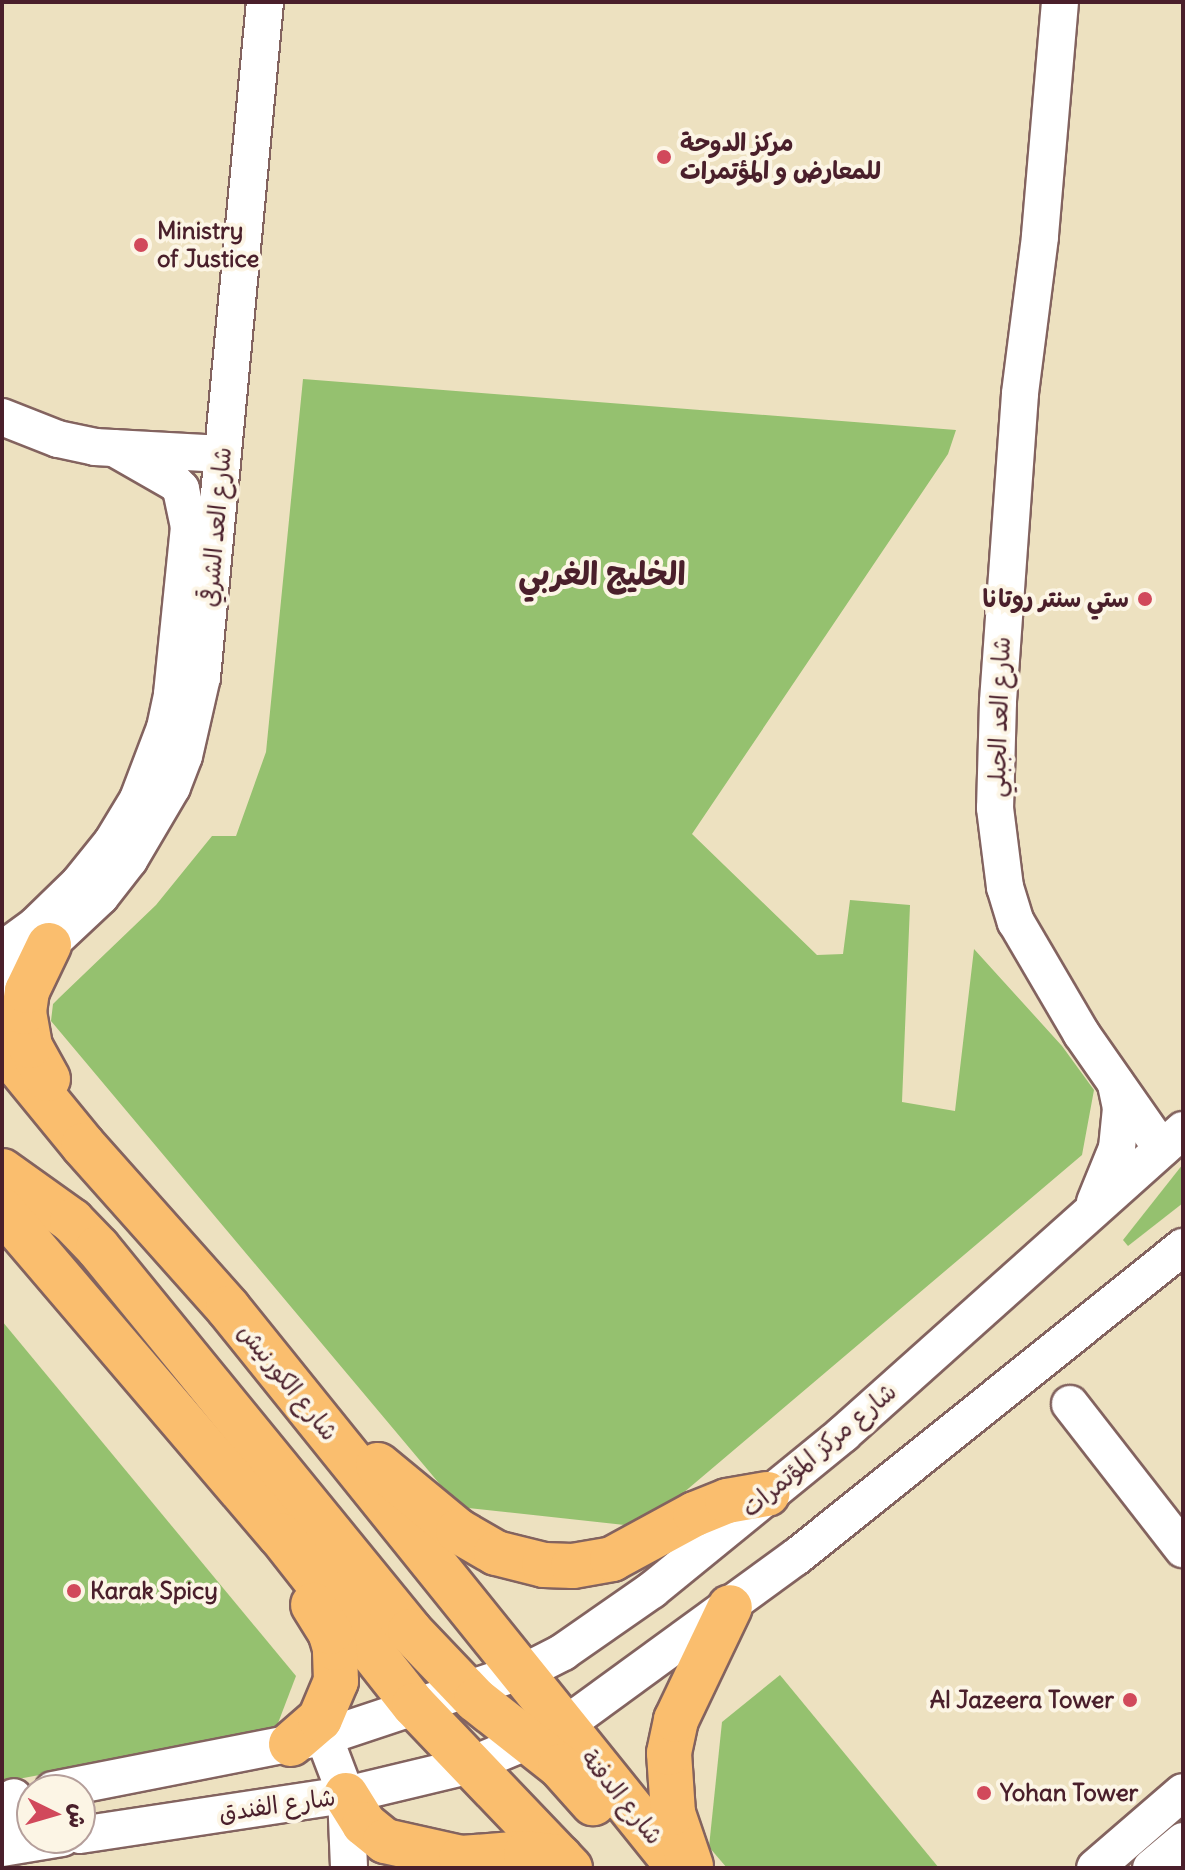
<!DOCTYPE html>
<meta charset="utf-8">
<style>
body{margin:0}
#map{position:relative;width:1185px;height:1870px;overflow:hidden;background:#ede1c0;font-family:Delius,"Playpen Sans Arabic",sans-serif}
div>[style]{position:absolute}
.green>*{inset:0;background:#95c16f}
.roads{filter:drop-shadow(2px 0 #83635f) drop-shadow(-2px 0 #83635f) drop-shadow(0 2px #83635f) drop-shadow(0 -2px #83635f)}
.minor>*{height:36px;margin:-18px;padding:0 18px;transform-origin:18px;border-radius:18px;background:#fff}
.major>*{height:44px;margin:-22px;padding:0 22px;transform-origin:22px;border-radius:22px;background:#fabe6e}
.dots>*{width:22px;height:22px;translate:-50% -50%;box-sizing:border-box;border:4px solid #fcf5e5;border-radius:50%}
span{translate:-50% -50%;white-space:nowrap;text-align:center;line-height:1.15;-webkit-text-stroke:8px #fcf5e5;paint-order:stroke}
.poi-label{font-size:24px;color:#4a1f2b;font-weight:700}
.left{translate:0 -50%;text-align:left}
.right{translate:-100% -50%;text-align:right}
.street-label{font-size:24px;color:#4a1f2b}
.district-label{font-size:32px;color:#4a1f2b;font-weight:700}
.frame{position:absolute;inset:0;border:4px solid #4a1f2b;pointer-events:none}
.north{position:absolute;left:16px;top:1774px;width:80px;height:80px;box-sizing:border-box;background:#fcf5e5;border:2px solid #b59f9b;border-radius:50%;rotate:95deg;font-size:22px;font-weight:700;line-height:32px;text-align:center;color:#4a1f2b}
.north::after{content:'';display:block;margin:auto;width:28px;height:36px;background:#d1495b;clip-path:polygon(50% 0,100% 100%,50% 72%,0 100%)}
</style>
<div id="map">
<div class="green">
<div style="clip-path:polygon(303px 379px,956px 430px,948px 454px,692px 834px,817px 955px,843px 954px,850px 900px,910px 905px,902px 1102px,955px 1111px,974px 949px,1062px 1046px,1094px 1090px,1082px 1155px,643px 1527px,459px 1507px,51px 1021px,53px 1004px,59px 998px,156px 905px,212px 836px,236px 836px,266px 752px)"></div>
<div style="clip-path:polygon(1183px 1164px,1183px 1203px,1128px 1246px,1123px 1240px)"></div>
<div style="clip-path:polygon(2px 1321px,296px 1676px,275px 1731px,2px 1782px)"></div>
<div style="clip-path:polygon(780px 1675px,939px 1868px,727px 1868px,709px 1847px,722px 1722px)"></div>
</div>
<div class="roads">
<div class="minor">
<div style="left:1060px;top:2px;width:236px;rotate:94.9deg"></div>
<div style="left:1040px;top:237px;width:158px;rotate:97.3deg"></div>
<div style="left:1020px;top:394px;width:309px;rotate:94.1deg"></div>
<div style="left:998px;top:702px;width:106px;rotate:91.6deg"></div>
<div style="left:995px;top:808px;width:80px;rotate:82.8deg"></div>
<div style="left:1005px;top:887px;width:37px;rotate:73deg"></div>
<div style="left:1016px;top:922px;width:129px;rotate:59.6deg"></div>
<div style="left:1081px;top:1033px;width:141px;rotate:55.1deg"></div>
<div style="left:2px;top:417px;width:60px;rotate:21.4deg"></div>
<div style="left:58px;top:439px;width:38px;rotate:12deg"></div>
<div style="left:95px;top:447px;width:128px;rotate:3.1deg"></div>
<div style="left:2px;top:950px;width:42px;rotate:-36.3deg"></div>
<div style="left:36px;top:925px;width:60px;rotate:-44.3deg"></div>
<div style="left:79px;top:883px;width:53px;rotate:-51.2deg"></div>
<div style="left:112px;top:842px;width:50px;rotate:-58.8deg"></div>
<div style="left:138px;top:799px;width:76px;rotate:-69.2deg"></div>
<div style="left:165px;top:728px;width:35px;rotate:-78deg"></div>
<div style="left:172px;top:694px;width:168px;rotate:-84.2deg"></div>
<div style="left:189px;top:527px;width:39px;rotate:-102deg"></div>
<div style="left:181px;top:489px;width:8px;rotate:-135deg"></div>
<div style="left:175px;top:483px;width:70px;rotate:-150.2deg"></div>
<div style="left:2px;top:982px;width:60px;rotate:-38.2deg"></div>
<div style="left:49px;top:945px;width:71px;rotate:-43.3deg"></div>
<div style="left:101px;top:896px;width:46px;rotate:-52.1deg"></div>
<div style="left:129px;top:860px;width:85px;rotate:-59.5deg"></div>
<div style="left:172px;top:787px;width:33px;rotate:-69deg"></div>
<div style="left:184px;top:756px;width:81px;rotate:-77.2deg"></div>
<div style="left:202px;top:677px;width:678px;rotate:-84.67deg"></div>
<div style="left:1095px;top:1202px;width:58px;rotate:-67.8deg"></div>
<div style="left:1117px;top:1148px;width:40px;rotate:-84.3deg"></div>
<div style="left:1121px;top:1108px;width:25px;rotate:-102deg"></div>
<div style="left:1070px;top:1404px;width:184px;rotate:52.1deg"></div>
<div style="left:324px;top:1737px;width:62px;rotate:69.2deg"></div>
<div style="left:346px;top:1795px;width:73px;rotate:87.6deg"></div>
<div style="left:53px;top:1790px;width:276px;rotate:-11.1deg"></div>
<div style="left:324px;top:1737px;width:221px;rotate:-18.4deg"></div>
<div style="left:534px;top:1667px;width:33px;rotate:-27deg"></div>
<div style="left:563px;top:1652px;width:108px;rotate:-34.9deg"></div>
<div style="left:652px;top:1590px;width:247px;rotate:-39.2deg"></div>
<div style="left:843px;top:1434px;width:456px;rotate:-41.8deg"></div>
<div style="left:2px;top:1828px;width:33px;rotate:-69deg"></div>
<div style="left:80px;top:1835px;width:269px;rotate:-8.6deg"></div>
<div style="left:346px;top:1795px;width:129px;rotate:-13.5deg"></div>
<div style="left:471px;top:1765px;width:101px;rotate:-22.8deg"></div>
<div style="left:564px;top:1726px;width:287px;rotate:-36.1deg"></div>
<div style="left:796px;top:1557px;width:496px;rotate:-38.7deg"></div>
<div style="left:2px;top:1848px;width:61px;rotate:-9.5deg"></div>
<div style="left:1095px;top:1868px;width:116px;rotate:-40.8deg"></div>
<div style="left:1151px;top:1868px;width:42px;rotate:-40.2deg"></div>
</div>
<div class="major">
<div style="left:2px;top:1046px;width:128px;rotate:50.7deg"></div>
<div style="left:83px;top:1145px;width:218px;rotate:48.3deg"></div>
<div style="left:228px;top:1308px;width:719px;rotate:51.15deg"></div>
<div style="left:48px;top:1079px;width:38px;rotate:-119deg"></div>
<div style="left:30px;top:1046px;width:35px;rotate:-100deg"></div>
<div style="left:24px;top:1012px;width:21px;rotate:-82deg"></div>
<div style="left:27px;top:991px;width:51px;rotate:-64.4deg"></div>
<div style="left:2px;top:1171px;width:86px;rotate:35.5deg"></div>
<div style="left:72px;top:1221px;width:37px;rotate:46deg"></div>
<div style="left:98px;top:1248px;width:494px;rotate:50.8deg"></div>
<div style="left:410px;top:1631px;width:95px;rotate:46.3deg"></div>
<div style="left:476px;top:1700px;width:107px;rotate:38.2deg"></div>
<div style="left:560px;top:1766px;width:50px;rotate:48.3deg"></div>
<div style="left:2px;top:1210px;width:428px;rotate:49.5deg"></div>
<div style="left:280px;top:1535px;width:216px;rotate:51.8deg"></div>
<div style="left:414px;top:1705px;width:226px;rotate:46.3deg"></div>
<div style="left:378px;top:1465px;width:104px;rotate:39.5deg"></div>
<div style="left:458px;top:1531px;width:44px;rotate:30.1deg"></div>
<div style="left:496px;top:1553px;width:49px;rotate:14deg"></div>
<div style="left:544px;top:1565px;width:29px;rotate:2deg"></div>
<div style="left:573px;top:1566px;width:40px;rotate:-10deg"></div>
<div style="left:612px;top:1559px;width:94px;rotate:-28.5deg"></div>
<div style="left:695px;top:1514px;width:35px;rotate:-22deg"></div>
<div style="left:727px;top:1501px;width:41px;rotate:-9.9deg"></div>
<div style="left:291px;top:1744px;width:38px;rotate:-41deg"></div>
<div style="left:320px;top:1719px;width:41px;rotate:-67.2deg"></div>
<div style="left:336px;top:1681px;width:33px;rotate:-92deg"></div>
<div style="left:335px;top:1648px;width:17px;rotate:-107deg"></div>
<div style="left:330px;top:1632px;width:32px;rotate:-122deg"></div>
<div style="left:346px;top:1795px;width:34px;rotate:58deg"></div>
<div style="left:364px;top:1824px;width:27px;rotate:39deg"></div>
<div style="left:385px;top:1841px;width:78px;rotate:12.6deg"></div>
<div style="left:461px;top:1858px;width:65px;rotate:-4.4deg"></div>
<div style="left:526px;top:1853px;width:34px;rotate:7deg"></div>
<div style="left:691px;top:1866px;width:56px;rotate:-108.8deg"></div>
<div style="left:673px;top:1813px;width:60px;rotate:-93.8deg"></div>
<div style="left:669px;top:1753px;width:34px;rotate:-78deg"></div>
<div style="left:676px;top:1720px;width:125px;rotate:-64.5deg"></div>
</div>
</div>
<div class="dots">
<div style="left:664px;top:157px;background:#d1495b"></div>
<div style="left:141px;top:245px;background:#d1495b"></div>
<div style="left:1145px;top:599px;background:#d1495b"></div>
<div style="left:74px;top:1591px;background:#d1495b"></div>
<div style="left:1130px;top:1700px;background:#d1495b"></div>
<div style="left:984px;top:1793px;background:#d1495b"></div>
</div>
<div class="poi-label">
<span class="left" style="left:680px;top:157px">مركز الدوحة<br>للمعارض و المؤتمرات</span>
<span class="left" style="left:157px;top:245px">Ministry<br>of Justice</span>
<span class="right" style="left:1129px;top:599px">ستي سنتر روتانا</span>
<span class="left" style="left:90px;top:1591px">Karak Spicy</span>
<span class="right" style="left:1114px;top:1700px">Al Jazeera Tower</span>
<span class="left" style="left:1000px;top:1793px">Yohan Tower</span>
</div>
<div class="street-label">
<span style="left:216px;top:527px;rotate:-85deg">شارع العد الشرقي</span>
<span style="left:999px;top:717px;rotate:-88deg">شارع العد الجبلي</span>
<span style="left:288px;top:1382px;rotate:51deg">شارع الكورنيش</span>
<span style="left:819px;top:1450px;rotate:-40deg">شارع مركز المؤتمرات</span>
<span style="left:622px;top:1797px;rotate:51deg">شارع الدفنة</span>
<span style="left:277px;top:1805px;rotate:-8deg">شارع الفندق</span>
</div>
<div class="district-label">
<span style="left:602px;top:574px">الخليج الغربي</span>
</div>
<div class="frame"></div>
<div class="north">ش</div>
</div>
